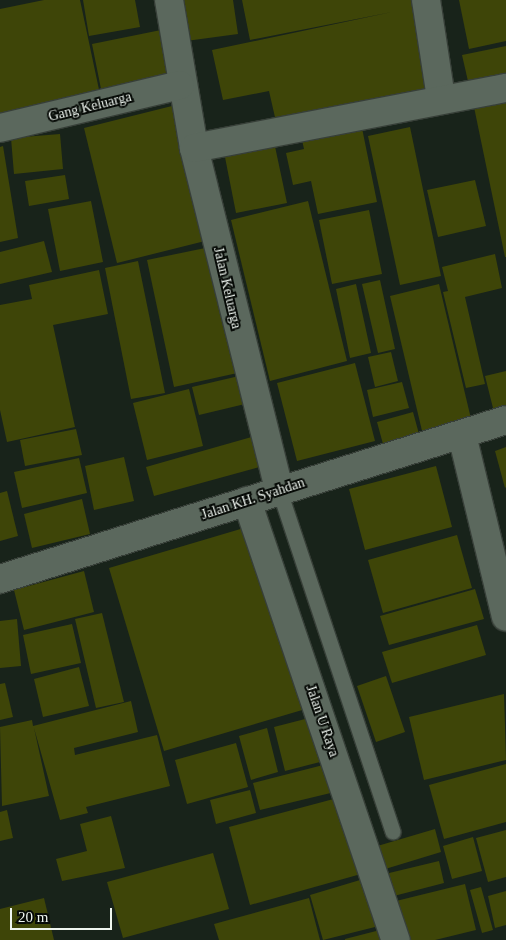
<!DOCTYPE html>
<style>
body{margin:0}
#map{position:relative;width:506px;height:940px;overflow:hidden;background:#18231a;font-family:Georgia,serif}
div>[style]{position:absolute}
.building>*{inset:0;background:#3e4508}
.roads{filter:drop-shadow(1px 0 #373f38) drop-shadow(-1px 0 #373f38) drop-shadow(0 1px #373f38) drop-shadow(0 -1px #373f38)}
.service>*{height:15px;margin:-7.5px;padding:0 7.5px;transform-origin:7.5px;border-radius:7.5px;background:#5b685d}
.minor>*{height:28px;margin:-14px;padding:0 14px;transform-origin:14px;border-radius:14px;background:#5b685d}
.tertiary>*{height:28px;margin:-14px;padding:0 14px;transform-origin:14px;border-radius:14px;background:#5b685d}
span{translate:-50% -50%;white-space:nowrap;text-align:center;line-height:1.15;-webkit-text-stroke:4px #070b07;paint-order:stroke}
.street-label{font-size:14px;color:#eef5ef}
.scale{position:absolute;left:10px;top:908px;width:102px;height:22px;box-sizing:border-box;border:2px solid #eef5ef;border-top:0;padding-left:6px;font-size:15px;line-height:18px;white-space:nowrap;color:#eef5ef;-webkit-text-stroke:4px #070b07;paint-order:stroke}
</style>
<div id="map">
<div class="building">
<div style="clip-path:polygon(44px 0,80px 0,101px 99px,0 120px,0 9px)"></div>
<div style="clip-path:polygon(83px 0,135px 0,140px 27px,89px 36px)"></div>
<div style="clip-path:polygon(180px 0,233px 0,238px 34px,186px 41px)"></div>
<div style="clip-path:polygon(242px 0,420px 0,438px 93px,277px 126px,269px 91px,223px 100px,212px 50px,392px 12px,250px 40px)"></div>
<div style="clip-path:polygon(459px 0,506px 0,506px 41px,469px 49px)"></div>
<div style="clip-path:polygon(161px 30px,170px 75px,101px 89px,92px 44px)"></div>
<div style="clip-path:polygon(506px 46px,506px 82px,470px 90px,462px 55px)"></div>
<div style="clip-path:polygon(506px 101px,506px 257px,505px 257px,474px 107px)"></div>
<div style="clip-path:polygon(172px 106px,205px 241px,117px 263px,84px 128px)"></div>
<div style="clip-path:polygon(410px 127px,441px 276px,400px 285px,368px 136px)"></div>
<div style="clip-path:polygon(362px 128px,377px 202px,318px 214px,311px 181px,293px 185px,286px 153px,304px 149px,302px 140px)"></div>
<div style="clip-path:polygon(60px 134px,63px 169px,14px 174px,11px 138px)"></div>
<div style="clip-path:polygon(273px 137px,287px 203px,236px 213px,223px 147px)"></div>
<div style="clip-path:polygon(3px 146px,18px 238px,0 242px,0 147px)"></div>
<div style="clip-path:polygon(65px 175px,69px 199px,29px 206px,25px 181px)"></div>
<div style="clip-path:polygon(475px 180px,486px 226px,438px 237px,427px 190px)"></div>
<div style="clip-path:polygon(91px 201px,103px 262px,60px 271px,48px 209px)"></div>
<div style="clip-path:polygon(308px 201px,347px 361px,270px 381px,231px 220px)"></div>
<div style="clip-path:polygon(369px 210px,382px 274px,332px 284px,319px 220px)"></div>
<div style="clip-path:polygon(44px 241px,52px 272px,0 284px,0 252px)"></div>
<div style="clip-path:polygon(215px 246px,242px 372px,174px 387px,147px 260px)"></div>
<div style="clip-path:polygon(495px 254px,502px 288px,465px 297px,485px 384px,466px 388px,443px 292px,448px 291px,442px 267px)"></div>
<div style="clip-path:polygon(138px 261px,165px 393px,131px 399px,105px 268px)"></div>
<div style="clip-path:polygon(99px 270px,108px 314px,53px 325px,75px 427px,7px 442px,0 410px,0 305px,32px 299px,29px 285px)"></div>
<div style="clip-path:polygon(380px 280px,395px 349px,378px 353px,362px 284px)"></div>
<div style="clip-path:polygon(356px 284px,371px 353px,350px 358px,336px 289px)"></div>
<div style="clip-path:polygon(439px 284px,472px 423px,423px 435px,390px 296px)"></div>
<div style="clip-path:polygon(391px 352px,398px 381px,375px 387px,368px 357px)"></div>
<div style="clip-path:polygon(355px 363px,375px 441px,297px 461px,277px 383px)"></div>
<div style="clip-path:polygon(506px 371px,506px 409px,494px 412px,485px 376px)"></div>
<div style="clip-path:polygon(239px 376px,245px 404px,199px 415px,192px 387px)"></div>
<div style="clip-path:polygon(402px 382px,409px 408px,373px 417px,367px 390px)"></div>
<div style="clip-path:polygon(189px 389px,203px 446px,147px 460px,133px 403px)"></div>
<div style="clip-path:polygon(413px 412px,419px 434px,383px 444px,377px 422px)"></div>
<div style="clip-path:polygon(76px 429px,82px 455px,25px 466px,20px 440px)"></div>
<div style="clip-path:polygon(259px 435px,267px 465px,154px 496px,146px 467px)"></div>
<div style="clip-path:polygon(506px 447px,506px 487px,505px 488px,495px 451px)"></div>
<div style="clip-path:polygon(124px 457px,134px 501px,94px 510px,85px 466px)"></div>
<div style="clip-path:polygon(79px 458px,87px 493px,22px 508px,14px 472px)"></div>
<div style="clip-path:polygon(436px 466px,452px 527px,365px 550px,349px 489px)"></div>
<div style="clip-path:polygon(7px 491px,18px 536px,0 541px,0 493px)"></div>
<div style="clip-path:polygon(82px 499px,90px 534px,32px 548px,24px 514px)"></div>
<div style="clip-path:polygon(254px 525px,309px 708px,164px 751px,109px 568px)"></div>
<div style="clip-path:polygon(457px 535px,472px 588px,383px 613px,368px 560px)"></div>
<div style="clip-path:polygon(84px 571px,94px 612px,24px 630px,14px 590px)"></div>
<div style="clip-path:polygon(475px 589px,484px 619px,389px 645px,380px 616px)"></div>
<div style="clip-path:polygon(102px 613px,124px 702px,96px 708px,75px 619px)"></div>
<div style="clip-path:polygon(17px 619px,21px 666px,0 668px,0 621px)"></div>
<div style="clip-path:polygon(72px 624px,81px 663px,31px 674px,23px 635px)"></div>
<div style="clip-path:polygon(477px 625px,486px 655px,392px 683px,382px 652px)"></div>
<div style="clip-path:polygon(79px 667px,89px 706px,43px 717px,34px 679px)"></div>
<div style="clip-path:polygon(386px 676px,405px 732px,376px 742px,357px 686px)"></div>
<div style="clip-path:polygon(5px 683px,13px 717px,0 720px,0 684px)"></div>
<div style="clip-path:polygon(504px 694px,506px 760px,424px 780px,409px 717px)"></div>
<div style="clip-path:polygon(131px 701px,138px 732px,74px 748px,75px 755px,157px 735px,170px 786px,86px 807px,88px 813px,60px 820px,34px 728px,49px 796px,2px 806px,0 727px,32px 720px,33px 726px)"></div>
<div style="clip-path:polygon(309px 718px,320px 762px,285px 771px,274px 727px)"></div>
<div style="clip-path:polygon(267px 728px,278px 772px,251px 780px,239px 736px)"></div>
<div style="clip-path:polygon(236px 743px,248px 787px,187px 804px,175px 760px)"></div>
<div style="clip-path:polygon(331px 763px,339px 791px,260px 810px,253px 783px)"></div>
<div style="clip-path:polygon(506px 764px,506px 822px,444px 839px,429px 785px)"></div>
<div style="clip-path:polygon(250px 790px,256px 813px,216px 824px,210px 800px)"></div>
<div style="clip-path:polygon(341px 797px,361px 874px,250px 905px,229px 827px)"></div>
<div style="clip-path:polygon(7px 810px,13px 838px,0 841px,0 812px)"></div>
<div style="clip-path:polygon(111px 816px,125px 868px,62px 881px,56px 859px,87px 851px,80px 824px)"></div>
<div style="clip-path:polygon(435px 829px,441px 852px,382px 870px,374px 847px)"></div>
<div style="clip-path:polygon(506px 830px,506px 877px,488px 882px,476px 838px)"></div>
<div style="clip-path:polygon(473px 837px,482px 871px,452px 879px,443px 846px)"></div>
<div style="clip-path:polygon(213px 853px,229px 909px,123px 938px,107px 882px)"></div>
<div style="clip-path:polygon(439px 861px,444px 883px,390px 897px,385px 874px)"></div>
<div style="clip-path:polygon(370px 877px,383px 925px,323px 940px,310px 895px)"></div>
<div style="clip-path:polygon(465px 884px,476px 930px,435px 940px,402px 940px,392px 902px)"></div>
<div style="clip-path:polygon(481px 887px,493px 930px,482px 933px,470px 890px)"></div>
<div style="clip-path:polygon(506px 891px,506px 925px,495px 928px,488px 896px)"></div>
<div style="clip-path:polygon(44px 898px,54px 940px,0 940px,0 909px)"></div>
<div style="clip-path:polygon(309px 898px,320px 940px,219px 940px,214px 924px)"></div>
<div style="clip-path:polygon(380px 930px,383px 940px,345px 940px,345px 939px)"></div>
</div>
<div class="roads">
<div class="service">
<div style="left:279px;top:490px;width:360px;rotate:71.6deg"></div>
</div>
<div class="minor">
<div style="left:169px;top:0;width:150px;rotate:80.4deg"></div>
<div style="left:194px;top:148px;width:352px;rotate:76deg"></div>
<div style="left:426px;top:0;width:99px;rotate:81.3deg"></div>
<div style="left:0;top:128px;width:185px;rotate:-13.4deg"></div>
<div style="left:194px;top:148px;width:318px;rotate:-10.9deg"></div>
<div style="left:462px;top:435px;width:187px;rotate:76.4deg"></div>
<div style="left:247px;top:501px;width:464px;rotate:71.3deg"></div>
</div>
<div class="tertiary">
<div style="left:0;top:579px;width:530px;rotate:-17.44deg"></div>
</div>
</div>
<div class="street-label">
<span style="left:90px;top:107px;rotate:-14deg">Gang Keluarga</span>
<span style="left:227px;top:288px;rotate:77deg">Jalan Keluarga</span>
<span style="left:253px;top:499px;rotate:-18deg">Jalan KH. Syahdan</span>
<span style="left:322px;top:721px;rotate:71deg">Jalan U Raya</span>
</div>
<div class="scale">20 m</div>
</div>
